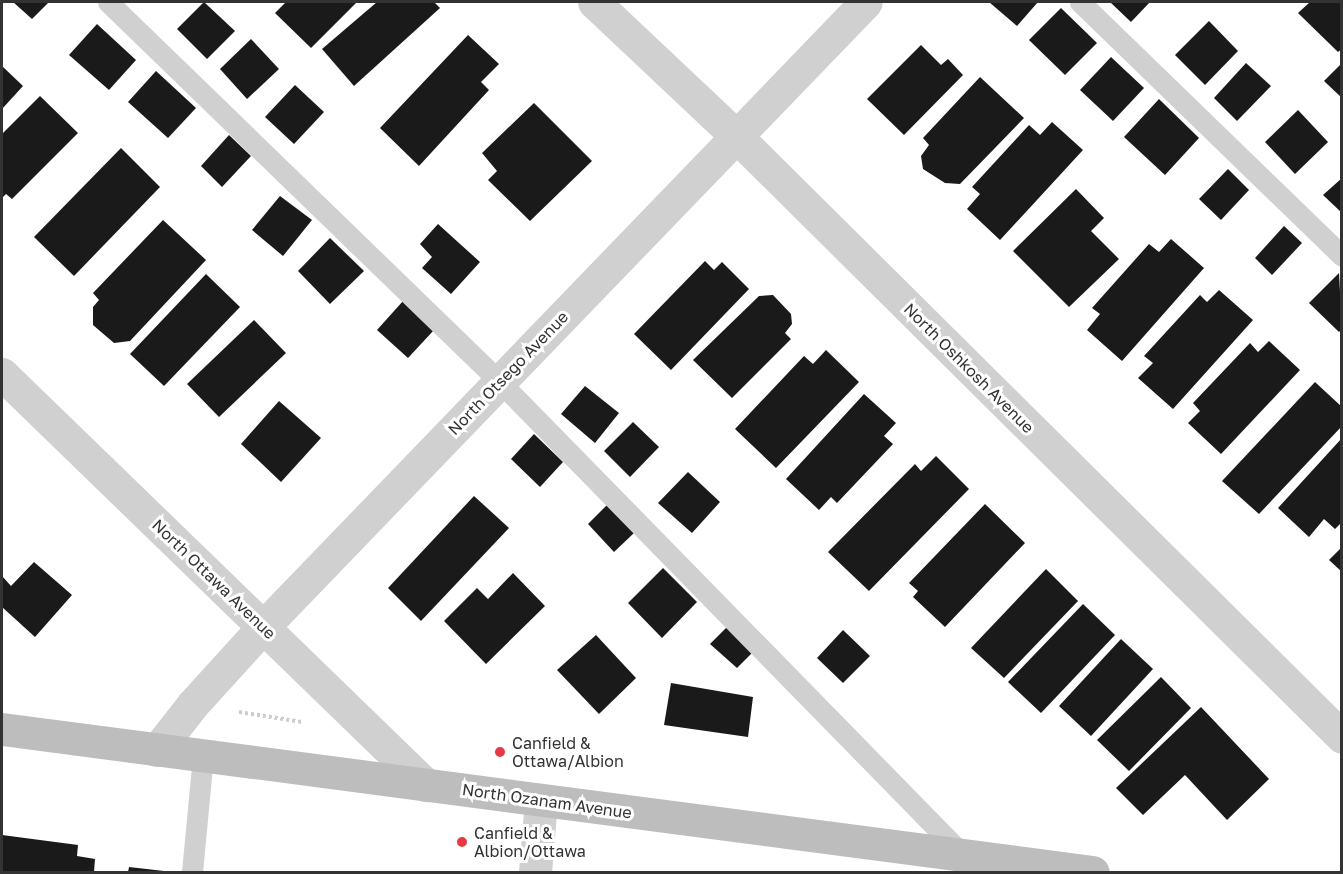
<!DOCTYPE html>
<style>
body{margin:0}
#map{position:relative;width:1343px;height:874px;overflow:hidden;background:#fff;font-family:"Golos Text",sans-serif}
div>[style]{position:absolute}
.building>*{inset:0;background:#1a1a1a}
.path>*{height:4px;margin-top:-2px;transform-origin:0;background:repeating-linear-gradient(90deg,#cdcdcd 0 3px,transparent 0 6px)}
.lane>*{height:21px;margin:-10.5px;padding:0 10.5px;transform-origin:10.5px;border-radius:10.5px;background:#d0d0d0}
.street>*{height:33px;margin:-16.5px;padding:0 16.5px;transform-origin:16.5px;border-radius:16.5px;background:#d0d0d0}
.secondary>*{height:33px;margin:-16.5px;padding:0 16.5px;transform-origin:16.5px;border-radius:16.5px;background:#bdbdbd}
.dots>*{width:16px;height:16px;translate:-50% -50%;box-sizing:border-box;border:3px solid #fff;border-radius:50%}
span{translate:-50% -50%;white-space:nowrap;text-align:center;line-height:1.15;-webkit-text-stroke:6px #fff;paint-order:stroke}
.street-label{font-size:16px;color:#333}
.poi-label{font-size:16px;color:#333}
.left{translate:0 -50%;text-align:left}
.frame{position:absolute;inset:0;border:3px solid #333;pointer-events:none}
</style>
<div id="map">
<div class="building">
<div style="clip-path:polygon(13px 2px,49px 2px,32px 19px)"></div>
<div style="clip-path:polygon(204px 2px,235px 31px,207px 59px,177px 29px)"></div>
<div style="clip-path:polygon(286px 2px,357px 2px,311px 48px,275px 13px)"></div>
<div style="clip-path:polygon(377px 2px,434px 2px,440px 8px,354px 86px,322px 49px)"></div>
<div style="clip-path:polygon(989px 2px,1038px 2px,1017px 26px)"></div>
<div style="clip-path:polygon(1110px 2px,1150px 2px,1131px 22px)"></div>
<div style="clip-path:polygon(1310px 2px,1342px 2px,1342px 49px,1338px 52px,1298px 13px)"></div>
<div style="clip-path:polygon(1061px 8px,1097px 43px,1065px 75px,1029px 40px)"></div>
<div style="clip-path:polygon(1209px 21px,1238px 51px,1205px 85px,1175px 55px)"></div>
<div style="clip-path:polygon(97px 24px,136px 60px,109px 90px,69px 55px)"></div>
<div style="clip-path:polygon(468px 35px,499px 64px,481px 82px,489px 90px,419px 166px,380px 128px)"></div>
<div style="clip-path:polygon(251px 39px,279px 69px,247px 99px,220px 69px)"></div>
<div style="clip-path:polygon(921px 45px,941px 65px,948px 59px,963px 75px,904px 135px,867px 99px)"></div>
<div style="clip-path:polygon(1111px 57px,1144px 88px,1113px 121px,1080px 90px)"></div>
<div style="clip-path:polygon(1246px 63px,1271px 86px,1237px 121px,1214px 98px)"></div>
<div style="clip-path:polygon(1342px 63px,1342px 98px,1324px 81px)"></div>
<div style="clip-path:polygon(2px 66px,23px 86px,2px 109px)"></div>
<div style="clip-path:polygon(156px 71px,196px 108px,168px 138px,128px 102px)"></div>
<div style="clip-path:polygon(980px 77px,1024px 118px,960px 184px,945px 183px,923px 169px,921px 156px,929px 145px,923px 138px)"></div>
<div style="clip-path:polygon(295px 85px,324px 112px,294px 144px,265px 117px)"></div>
<div style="clip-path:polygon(40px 96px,78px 133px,12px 199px,6px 194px,2px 198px,2px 134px)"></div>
<div style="clip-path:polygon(1159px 99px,1199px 138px,1165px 175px,1124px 137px)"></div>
<div style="clip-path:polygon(534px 103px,592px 161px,530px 221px,488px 180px,497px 171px,482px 153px)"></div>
<div style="clip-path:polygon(1298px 110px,1328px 142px,1295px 174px,1265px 142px)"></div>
<div style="clip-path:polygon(1052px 122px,1083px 150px,1000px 240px,967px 209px,980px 194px,972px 187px,1029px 125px,1040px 135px)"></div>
<div style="clip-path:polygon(229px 135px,251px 156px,222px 187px,201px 166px)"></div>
<div style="clip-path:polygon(121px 148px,160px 187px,74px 276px,34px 237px)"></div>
<div style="clip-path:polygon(1228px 169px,1249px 190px,1221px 220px,1199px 199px)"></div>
<div style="clip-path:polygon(1342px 178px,1342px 213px,1323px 195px)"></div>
<div style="clip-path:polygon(1076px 189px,1104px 218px,1091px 231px,1119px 259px,1069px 307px,1013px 251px)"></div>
<div style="clip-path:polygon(280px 196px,312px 220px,283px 256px,252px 230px)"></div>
<div style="clip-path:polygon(163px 220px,206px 260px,130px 341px,114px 343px,93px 325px,93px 307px,99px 300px,93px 293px)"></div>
<div style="clip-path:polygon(438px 224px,480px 262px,451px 294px,422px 268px,432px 257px,420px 244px)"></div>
<div style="clip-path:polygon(1284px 226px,1302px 243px,1272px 275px,1255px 258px)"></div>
<div style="clip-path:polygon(330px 238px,364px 271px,330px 304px,298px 271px)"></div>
<div style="clip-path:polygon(1171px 239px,1204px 268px,1122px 361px,1087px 330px,1100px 314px,1092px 308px,1149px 244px,1159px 252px)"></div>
<div style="clip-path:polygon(705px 261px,714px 270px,722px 262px,749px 289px,671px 370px,634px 334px)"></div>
<div style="clip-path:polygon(1339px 273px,1342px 329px,1339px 332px,1309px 303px)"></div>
<div style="clip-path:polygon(206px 274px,240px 307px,164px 386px,130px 354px)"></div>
<div style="clip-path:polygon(1219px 290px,1253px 320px,1173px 409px,1138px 378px,1153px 363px,1144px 356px,1200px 295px,1207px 302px)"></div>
<div style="clip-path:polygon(773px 295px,791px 314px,792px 324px,785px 333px,791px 339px,732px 398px,693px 360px,759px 296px)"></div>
<div style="clip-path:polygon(403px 301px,434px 330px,408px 358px,377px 330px)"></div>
<div style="clip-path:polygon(254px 320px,286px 353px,219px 417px,187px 384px)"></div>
<div style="clip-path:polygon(1269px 341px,1300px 370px,1221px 454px,1188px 423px,1200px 411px,1193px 403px,1250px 343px,1258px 352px)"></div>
<div style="clip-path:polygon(826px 350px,859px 382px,776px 468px,735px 429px,804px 356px,813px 364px)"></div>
<div style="clip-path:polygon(1315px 382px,1342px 407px,1342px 426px,1259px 514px,1222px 481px)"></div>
<div style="clip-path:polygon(585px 386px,619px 413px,595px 443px,561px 414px)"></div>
<div style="clip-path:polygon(864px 394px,896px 423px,884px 436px,893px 444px,837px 503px,831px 497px,819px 510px,786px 479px)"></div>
<div style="clip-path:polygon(279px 401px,321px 438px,281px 482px,241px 444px)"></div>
<div style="clip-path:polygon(633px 422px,659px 447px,630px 477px,604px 451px)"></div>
<div style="clip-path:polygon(534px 434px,563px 462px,540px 487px,511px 459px)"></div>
<div style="clip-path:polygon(1342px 438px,1342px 522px,1335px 529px,1324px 519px,1309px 537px,1278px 508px)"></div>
<div style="clip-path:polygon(936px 456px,969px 489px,869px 591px,828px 552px,915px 464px,921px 471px)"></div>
<div style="clip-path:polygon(688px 472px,720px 502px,692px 533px,658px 503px)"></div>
<div style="clip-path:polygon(474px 496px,509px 528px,421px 621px,388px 588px)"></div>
<div style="clip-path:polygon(985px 504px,1025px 543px,945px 627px,913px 597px,918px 591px,909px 583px)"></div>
<div style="clip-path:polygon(607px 505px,634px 533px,614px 552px,588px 524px)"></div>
<div style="clip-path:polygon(1342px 547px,1342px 572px,1329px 560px)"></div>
<div style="clip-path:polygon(34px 562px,72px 595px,35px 637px,2px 607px,2px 576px,11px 586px)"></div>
<div style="clip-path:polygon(663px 568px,697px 602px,662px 638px,628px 603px)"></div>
<div style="clip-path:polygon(1046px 569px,1078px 601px,1004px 678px,971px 648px)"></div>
<div style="clip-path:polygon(513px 573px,545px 606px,486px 664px,444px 621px,477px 588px,488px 599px)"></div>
<div style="clip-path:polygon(1083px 604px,1115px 635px,1041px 713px,1008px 682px)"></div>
<div style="clip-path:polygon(728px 626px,755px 650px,737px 668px,710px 644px)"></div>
<div style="clip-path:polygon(843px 630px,870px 656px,843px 683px,817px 658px)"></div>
<div style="clip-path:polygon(596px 635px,636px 678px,599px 714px,557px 670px)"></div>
<div style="clip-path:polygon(1121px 639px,1153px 669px,1091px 736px,1059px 706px)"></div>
<div style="clip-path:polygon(1161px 677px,1191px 708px,1129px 771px,1097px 740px)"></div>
<div style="clip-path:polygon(671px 683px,753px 697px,748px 737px,664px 725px)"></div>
<div style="clip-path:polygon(1201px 707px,1269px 779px,1227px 820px,1185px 775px,1143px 815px,1116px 788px)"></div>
<div style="clip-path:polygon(2px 835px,78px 845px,77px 856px,95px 859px,94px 872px,2px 872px)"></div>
<div style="clip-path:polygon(129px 867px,164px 871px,163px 872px,128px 872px)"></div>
</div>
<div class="path">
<div style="left:239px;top:712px;width:64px;rotate:9deg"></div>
</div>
<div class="lane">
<div style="left:108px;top:2px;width:546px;rotate:44.11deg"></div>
<div style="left:500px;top:382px;width:662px;rotate:45.61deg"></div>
<div style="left:1080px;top:2px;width:365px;rotate:44.1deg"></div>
<div style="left:192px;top:872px;width:117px;rotate:-84.6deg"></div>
</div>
<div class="street">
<div style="left:594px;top:2px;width:195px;rotate:43.3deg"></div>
<div style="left:736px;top:136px;width:853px;rotate:44.76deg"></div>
<div style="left:2px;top:374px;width:591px;rotate:44.11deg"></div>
<div style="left:157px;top:750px;width:58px;rotate:-52deg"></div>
<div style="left:193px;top:704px;width:104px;rotate:-47.7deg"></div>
<div style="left:263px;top:627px;width:868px;rotate:-46.03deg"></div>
<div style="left:535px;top:872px;width:72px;rotate:-85.2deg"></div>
</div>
<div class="secondary">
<div style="left:2px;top:729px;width:1100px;rotate:7.47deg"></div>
</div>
<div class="dots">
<div style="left:500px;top:752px;background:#e63946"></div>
<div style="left:462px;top:842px;background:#e63946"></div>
</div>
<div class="street-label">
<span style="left:969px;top:368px;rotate:45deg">North Oshkosh Avenue</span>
<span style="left:508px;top:373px;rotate:-46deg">North Otsego Avenue</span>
<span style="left:214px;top:579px;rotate:44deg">North Ottawa Avenue</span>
<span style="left:547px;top:801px;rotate:8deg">North Ozanam Avenue</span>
</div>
<div class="poi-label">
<span class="left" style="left:512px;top:752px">Canfield &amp;<br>Ottawa/Albion</span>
<span class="left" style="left:474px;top:842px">Canfield &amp;<br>Albion/Ottawa</span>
</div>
<div class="frame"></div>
</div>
